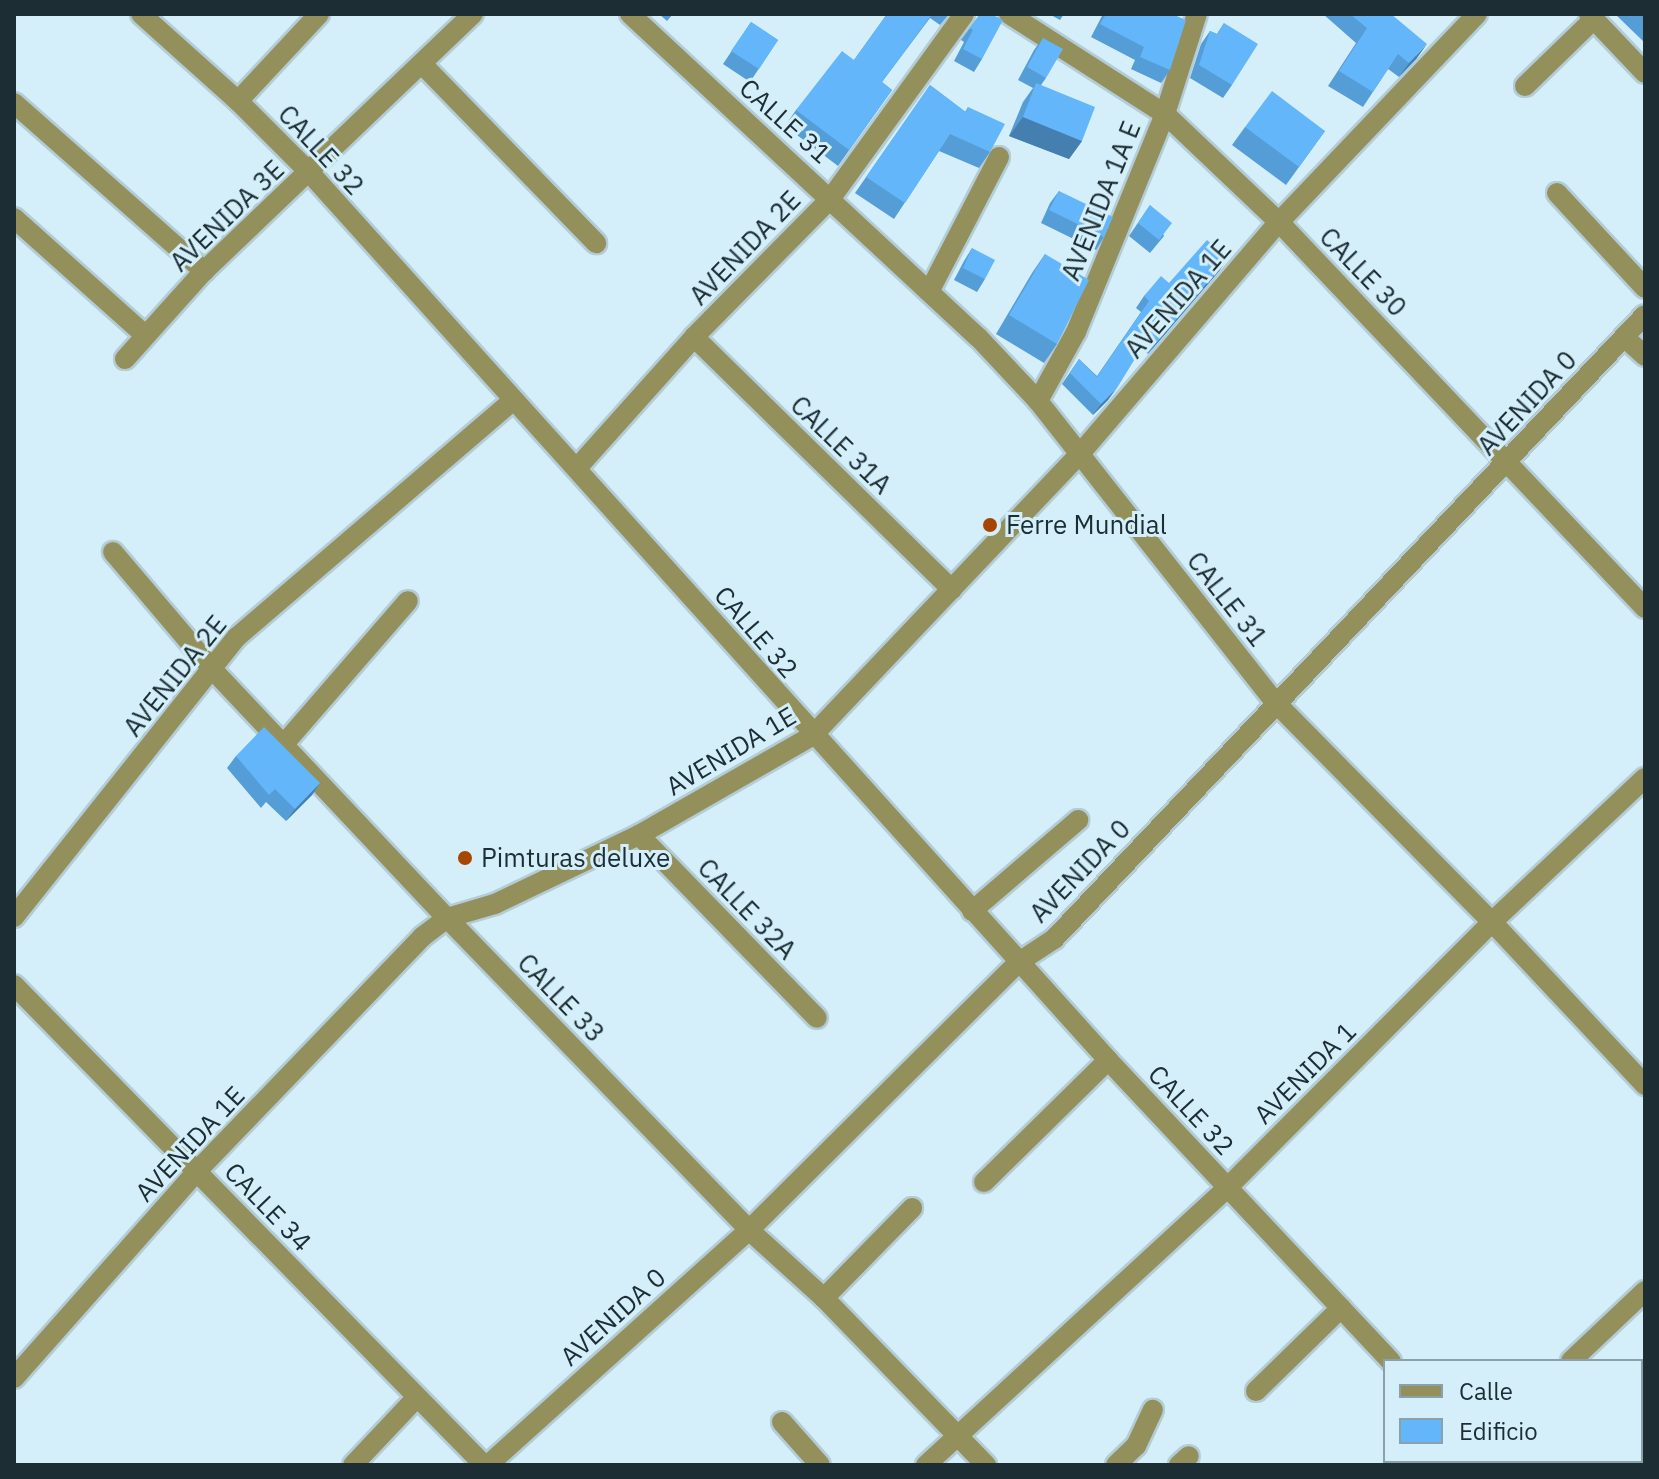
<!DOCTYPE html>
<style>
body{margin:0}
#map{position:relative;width:1659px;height:1479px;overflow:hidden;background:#d4effa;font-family:"IBM Plex Sans",sans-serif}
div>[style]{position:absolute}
.roads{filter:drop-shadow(2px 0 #b3ccd6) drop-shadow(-2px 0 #b3ccd6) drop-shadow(0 2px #b3ccd6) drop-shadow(0 -2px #b3ccd6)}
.minor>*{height:20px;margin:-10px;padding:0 10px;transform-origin:10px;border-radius:10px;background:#93905c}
.wall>*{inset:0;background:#559dd7}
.shaded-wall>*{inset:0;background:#457faf}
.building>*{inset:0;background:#63b6fa}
.dots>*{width:22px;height:22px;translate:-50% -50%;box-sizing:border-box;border:4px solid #d4effa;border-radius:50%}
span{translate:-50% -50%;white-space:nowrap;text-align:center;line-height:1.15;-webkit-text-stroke:6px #d4effa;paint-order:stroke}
.street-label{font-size:26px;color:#1c2d34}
.poi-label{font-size:26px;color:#1c2d34}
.left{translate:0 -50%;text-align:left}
.frame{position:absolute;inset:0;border:16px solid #1c2d34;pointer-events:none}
.legend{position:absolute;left:1383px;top:1359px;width:260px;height:104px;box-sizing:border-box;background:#d4effa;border:2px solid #8aa1ab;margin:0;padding:10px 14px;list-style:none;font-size:24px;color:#1c2d34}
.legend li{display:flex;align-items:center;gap:16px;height:40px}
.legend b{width:40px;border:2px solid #8aa1ab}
</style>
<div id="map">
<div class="roads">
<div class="minor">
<div style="left:141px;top:14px;width:130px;rotate:41.9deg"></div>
<div style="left:238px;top:101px;width:102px;rotate:45deg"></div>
<div style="left:310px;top:173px;width:1193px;rotate:48.02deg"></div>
<div style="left:1108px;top:1060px;width:413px;rotate:46.8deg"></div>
<div style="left:630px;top:14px;width:475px;rotate:42.9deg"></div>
<div style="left:978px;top:337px;width:88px;rotate:46.8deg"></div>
<div style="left:1038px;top:401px;width:385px;rotate:51.8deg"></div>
<div style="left:1276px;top:703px;width:308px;rotate:45.4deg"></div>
<div style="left:1492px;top:922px;width:224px;rotate:46.8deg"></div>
<div style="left:1009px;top:14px;width:185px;rotate:32.7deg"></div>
<div style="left:1165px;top:114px;width:157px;rotate:43.5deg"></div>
<div style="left:1279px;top:222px;width:532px;rotate:46.52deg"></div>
<div style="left:1589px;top:14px;width:81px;rotate:46.5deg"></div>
<div style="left:422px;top:64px;width:250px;rotate:45.8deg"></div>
<div style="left:1525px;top:86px;width:96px;rotate:-44.2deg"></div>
<div style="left:238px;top:101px;width:119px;rotate:-47deg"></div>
<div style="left:14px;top:103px;width:254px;rotate:41.5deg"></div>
<div style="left:1557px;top:193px;width:129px;rotate:47.2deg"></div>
<div style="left:14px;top:218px;width:176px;rotate:41.8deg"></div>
<div style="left:929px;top:292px;width:152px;rotate:-62.6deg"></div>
<div style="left:694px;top:337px;width:361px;rotate:44.4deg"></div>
<div style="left:1624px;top:337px;width:28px;rotate:42deg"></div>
<div style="left:125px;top:359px;width:118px;rotate:-48.1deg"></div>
<div style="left:204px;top:271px;width:372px;rotate:-43.7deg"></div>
<div style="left:1038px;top:401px;width:79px;rotate:-61.2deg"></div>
<div style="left:1076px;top:332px;width:235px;rotate:-67.8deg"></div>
<div style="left:1165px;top:114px;width:105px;rotate:-72.3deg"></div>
<div style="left:577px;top:468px;width:176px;rotate:-48.2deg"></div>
<div style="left:694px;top:337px;width:195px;rotate:-45.4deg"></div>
<div style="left:831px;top:198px;width:227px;rotate:-54.1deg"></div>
<div style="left:113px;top:552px;width:155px;rotate:49.7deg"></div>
<div style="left:213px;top:670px;width:341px;rotate:46.7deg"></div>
<div style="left:447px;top:918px;width:434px;rotate:45.9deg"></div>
<div style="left:749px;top:1230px;width:101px;rotate:42.2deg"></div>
<div style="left:824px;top:1298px;width:233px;rotate:45.9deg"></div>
<div style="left:284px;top:744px;width:189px;rotate:-49.1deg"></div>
<div style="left:639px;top:835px;width:255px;rotate:45.8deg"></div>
<div style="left:972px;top:911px;width:140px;rotate:-40.6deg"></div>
<div style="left:14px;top:917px;width:358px;rotate:-51.5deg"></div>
<div style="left:237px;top:637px;width:362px;rotate:-40.6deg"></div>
<div style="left:14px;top:985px;width:672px;rotate:45.6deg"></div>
<div style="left:984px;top:1182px;width:174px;rotate:-44.5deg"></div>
<div style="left:824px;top:1298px;width:126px;rotate:-45.6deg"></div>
<div style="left:1571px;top:1361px;width:102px;rotate:-43.4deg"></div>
<div style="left:14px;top:1378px;width:276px;rotate:-48.5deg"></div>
<div style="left:197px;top:1171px;width:325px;rotate:-46.1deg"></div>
<div style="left:422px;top:937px;width:31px;rotate:-37deg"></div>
<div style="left:447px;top:918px;width:50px;rotate:-16.3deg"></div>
<div style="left:495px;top:904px;width:160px;rotate:-25.6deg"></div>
<div style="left:639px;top:835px;width:199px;rotate:-29.8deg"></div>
<div style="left:812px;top:736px;width:388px;rotate:-46.5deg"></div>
<div style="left:1079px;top:455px;width:307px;rotate:-49.4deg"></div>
<div style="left:1279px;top:222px;width:287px;rotate:-46.4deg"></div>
<div style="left:1256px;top:1391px;width:119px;rotate:-44.3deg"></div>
<div style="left:782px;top:1422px;width:57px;rotate:48.5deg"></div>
<div style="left:1485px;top:1461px;width:5px;rotate:53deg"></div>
<div style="left:353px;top:1465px;width:93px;rotate:-46.7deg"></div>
<div style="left:488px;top:1465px;width:351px;rotate:-42deg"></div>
<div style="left:749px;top:1230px;width:380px;rotate:-44.8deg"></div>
<div style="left:1019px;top:962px;width:42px;rotate:-33.3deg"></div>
<div style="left:1054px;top:939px;width:859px;rotate:-46.56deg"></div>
<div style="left:926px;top:1465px;width:410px;rotate:-42.6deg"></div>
<div style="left:1228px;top:1187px;width:374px;rotate:-45.1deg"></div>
<div style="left:1492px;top:922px;width:210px;rotate:-43.3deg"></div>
<div style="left:1116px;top:1465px;width:28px;rotate:-44deg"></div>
<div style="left:1136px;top:1446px;width:40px;rotate:-65deg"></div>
<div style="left:1179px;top:1465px;width:13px;rotate:-42deg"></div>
<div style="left:1461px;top:1465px;width:6px;rotate:-39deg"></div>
</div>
</div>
<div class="wall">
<div style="clip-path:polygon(659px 14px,673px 14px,667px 21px)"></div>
<div style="clip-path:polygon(887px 14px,949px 14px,940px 25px,930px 18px,882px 82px,892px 90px,838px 166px,785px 126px,796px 110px,854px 60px)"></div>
<div style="clip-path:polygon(980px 14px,982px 59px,974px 72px,954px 61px,964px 42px,961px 40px)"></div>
<div style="clip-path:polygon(1049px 14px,1064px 14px,1060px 20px)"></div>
<div style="clip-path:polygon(1103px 14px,1172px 14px,1170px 70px,1161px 83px,1131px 69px,1135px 60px,1091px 37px)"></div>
<div style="clip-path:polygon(1323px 14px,1391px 14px,1417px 58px,1399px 77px,1388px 69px,1363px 107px,1328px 86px,1356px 43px)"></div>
<div style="clip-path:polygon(1615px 14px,1645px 14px,1645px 43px)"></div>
<div style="clip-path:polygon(751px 22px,778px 40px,750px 82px,723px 64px)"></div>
<div style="clip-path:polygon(1224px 23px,1232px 85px,1223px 98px,1190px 78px,1201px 44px,1210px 31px,1217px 34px)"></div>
<div style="clip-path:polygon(1043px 38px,1046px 78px,1041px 85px,1082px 141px,1069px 159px,1009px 136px,1023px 102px,1033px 88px,1018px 80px,1034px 50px)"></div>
<div style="clip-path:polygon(930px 85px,965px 112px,968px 107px,990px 152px,979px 168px,939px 151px,894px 219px,855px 193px)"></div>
<div style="clip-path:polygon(1245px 127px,1325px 131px,1286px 185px,1232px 145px)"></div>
<div style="clip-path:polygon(1059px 191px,1104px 237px,1096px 250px,1041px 223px,1050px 203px)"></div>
<div style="clip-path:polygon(1150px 205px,1164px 236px,1150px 253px,1129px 236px)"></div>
<div style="clip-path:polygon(972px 248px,985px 279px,977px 292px,954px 280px,964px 261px)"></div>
<div style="clip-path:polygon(1045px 254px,1057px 344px,1044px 363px,996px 334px,1032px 273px)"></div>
<div style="clip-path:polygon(1220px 270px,1148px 354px,1141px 348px,1108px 400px,1093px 415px,1062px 384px,1079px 359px,1097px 376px,1141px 312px,1136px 308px,1144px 296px,1169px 283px)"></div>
<div style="clip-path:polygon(236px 756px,320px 783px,312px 795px,286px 821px,266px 802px,261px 808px,227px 768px)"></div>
</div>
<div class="shaded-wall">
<div style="clip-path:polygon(1427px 44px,1417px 58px,1399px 77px,1409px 63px)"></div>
<div style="clip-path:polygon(1023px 117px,1082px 141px,1069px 159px,1009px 136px)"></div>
<div style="clip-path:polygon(1228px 258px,1220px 270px,1148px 354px,1157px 342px)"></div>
<div style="clip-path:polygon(1117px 388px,1108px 400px,1093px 415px,1101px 404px)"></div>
<div style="clip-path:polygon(320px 783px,312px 795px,286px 821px,295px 809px)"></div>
</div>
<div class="building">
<div style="clip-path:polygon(887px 14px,932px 14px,882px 82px,892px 90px,849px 150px,796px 110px,842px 51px,854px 60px)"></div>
<div style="clip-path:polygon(980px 14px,991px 14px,1003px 20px,982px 59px,963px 49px,973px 30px,970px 28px)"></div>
<div style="clip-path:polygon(1106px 14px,1172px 14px,1186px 20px,1170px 70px,1140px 57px,1144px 47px,1100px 24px)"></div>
<div style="clip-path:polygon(1350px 14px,1391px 14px,1427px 44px,1409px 63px,1398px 54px,1373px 92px,1339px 71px,1367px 28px)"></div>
<div style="clip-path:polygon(751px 22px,778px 40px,759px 69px,731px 51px)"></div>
<div style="clip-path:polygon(1224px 23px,1258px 44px,1232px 85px,1199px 65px,1210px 31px,1217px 34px)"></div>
<div style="clip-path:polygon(1043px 38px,1063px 49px,1046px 78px,1027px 67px)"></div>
<div style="clip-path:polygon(1036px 83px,1095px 107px,1082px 141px,1023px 117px)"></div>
<div style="clip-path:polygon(930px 85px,966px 112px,968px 107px,1005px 124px,990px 152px,950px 134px,905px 203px,866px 177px)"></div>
<div style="clip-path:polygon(1272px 91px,1325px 131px,1299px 167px,1245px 127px)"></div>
<div style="clip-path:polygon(1059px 191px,1113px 217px,1104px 237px,1049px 210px)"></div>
<div style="clip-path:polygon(1150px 205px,1172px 223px,1159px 240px,1138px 223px)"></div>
<div style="clip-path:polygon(1207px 240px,1228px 258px,1157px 342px,1149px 336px,1117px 388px,1101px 404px,1070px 373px,1079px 359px,1097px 377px,1149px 301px,1144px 296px,1161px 276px,1169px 283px)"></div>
<div style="clip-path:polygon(972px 248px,995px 260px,985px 279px,963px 268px)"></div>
<div style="clip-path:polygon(1045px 254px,1089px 280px,1057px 344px,1009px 315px)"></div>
<div style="clip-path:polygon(264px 727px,320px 783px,295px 809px,275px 789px,269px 795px,236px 756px)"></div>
</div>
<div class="dots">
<div style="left:990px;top:525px;background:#a74503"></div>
<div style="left:465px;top:858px;background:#a74503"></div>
</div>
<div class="street-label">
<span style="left:785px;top:121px;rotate:42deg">CALLE 31</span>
<span style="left:321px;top:150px;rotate:47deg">CALLE 32</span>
<span style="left:1101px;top:201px;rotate:-68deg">AVENIDA 1A E</span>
<span style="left:227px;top:216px;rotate:-44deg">AVENIDA 3E</span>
<span style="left:745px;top:248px;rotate:-46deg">AVENIDA 2E</span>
<span style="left:1363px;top:272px;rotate:46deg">CALLE 30</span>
<span style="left:1178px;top:299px;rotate:-49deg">AVENIDA 1E</span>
<span style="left:1527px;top:403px;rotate:-47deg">AVENIDA 0</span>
<span style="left:841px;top:445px;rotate:44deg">CALLE 31A</span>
<span style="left:1227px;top:599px;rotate:52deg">CALLE 31</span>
<span style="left:756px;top:632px;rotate:49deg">CALLE 32</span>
<span style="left:175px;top:676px;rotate:-51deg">AVENIDA 2E</span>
<span style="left:731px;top:751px;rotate:-31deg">AVENIDA 1E</span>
<span style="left:1080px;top:871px;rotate:-46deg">AVENIDA 0</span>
<span style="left:747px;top:909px;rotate:46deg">CALLE 32A</span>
<span style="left:561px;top:998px;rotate:46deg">CALLE 33</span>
<span style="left:1305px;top:1073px;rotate:-45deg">AVENIDA 1</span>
<span style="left:1191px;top:1110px;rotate:47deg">CALLE 32</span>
<span style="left:190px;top:1144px;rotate:-47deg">AVENIDA 1E</span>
<span style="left:268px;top:1207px;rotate:46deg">CALLE 34</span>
<span style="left:613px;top:1317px;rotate:-42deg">AVENIDA 0</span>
</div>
<div class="poi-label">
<span class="left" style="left:1006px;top:525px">Ferre Mundial</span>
<span class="left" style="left:481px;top:858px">Pimturas deluxe</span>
</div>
<div class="frame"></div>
<ul class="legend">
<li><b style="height:10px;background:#93905c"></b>Calle</li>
<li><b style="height:22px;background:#63b6fa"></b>Edificio</li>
</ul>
</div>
